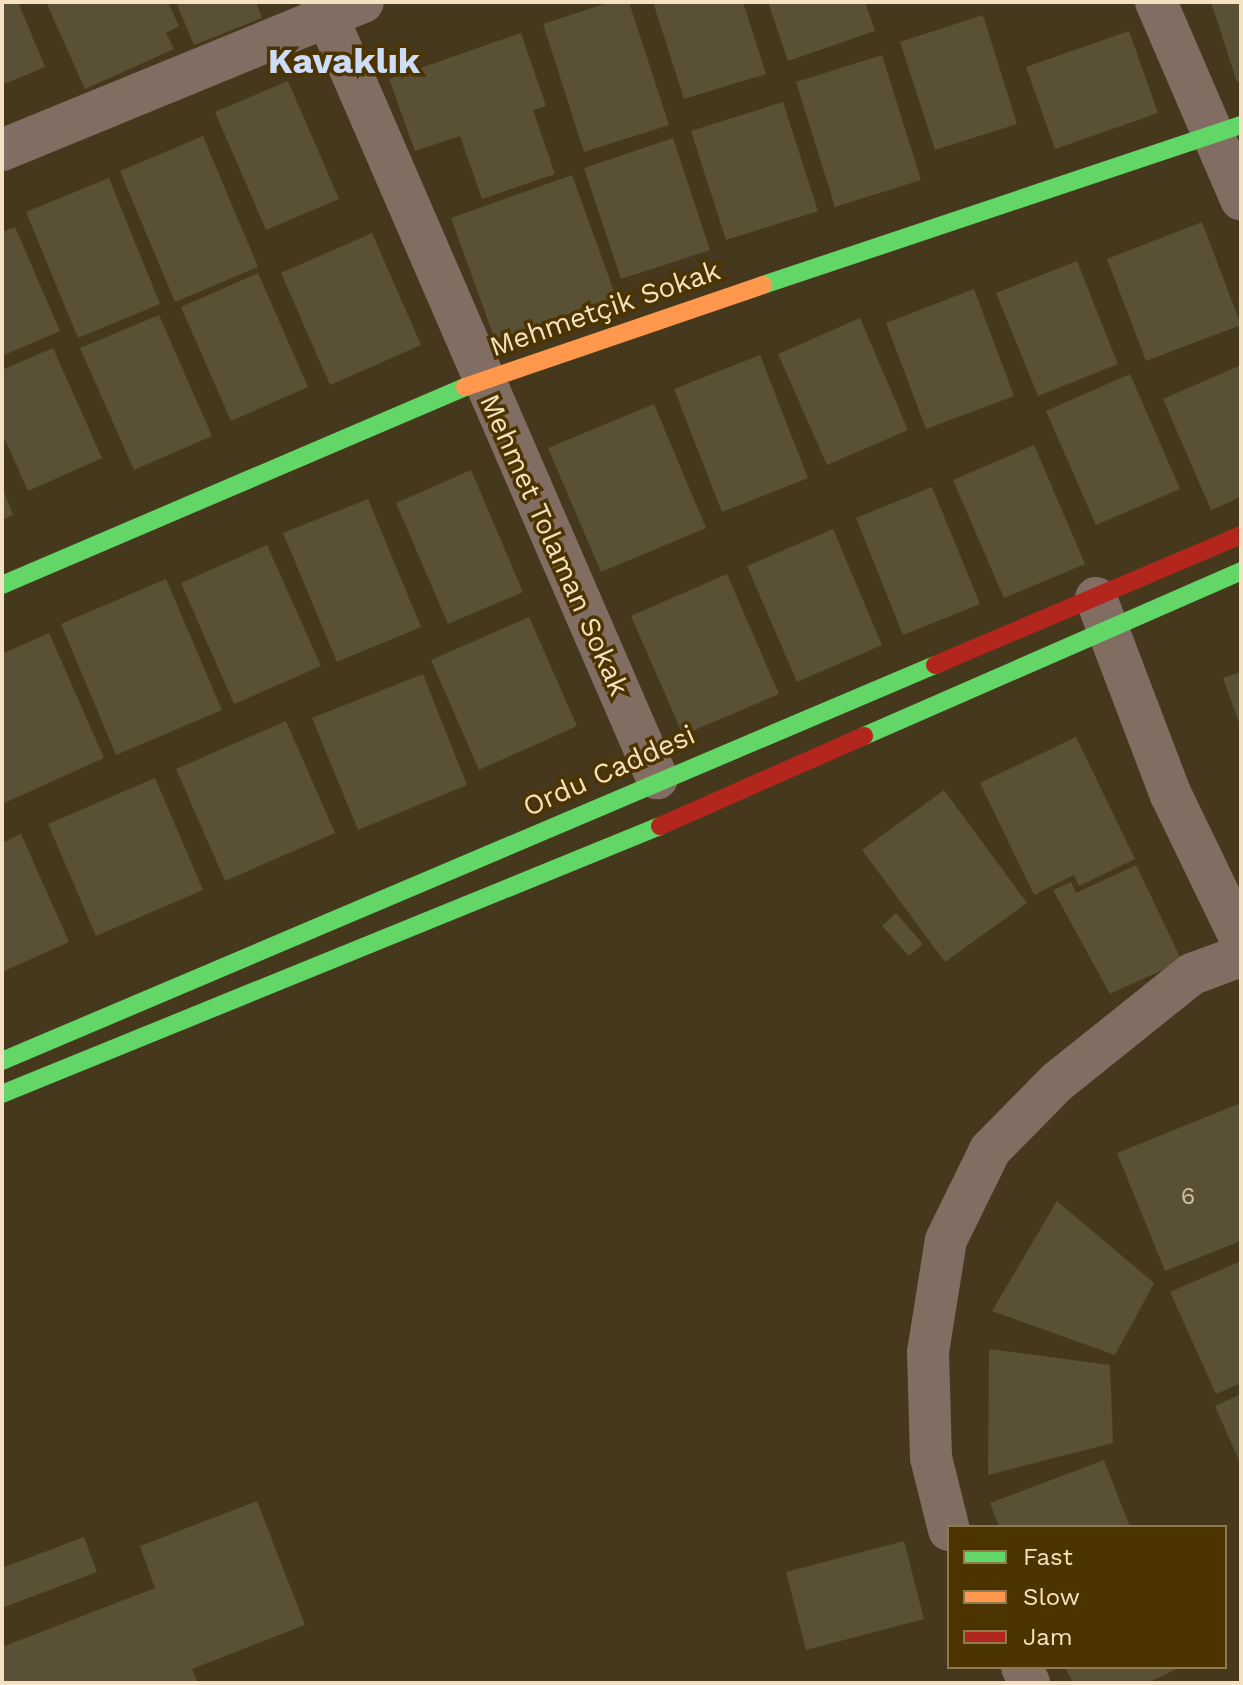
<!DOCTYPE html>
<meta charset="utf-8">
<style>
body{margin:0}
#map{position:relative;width:1243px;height:1685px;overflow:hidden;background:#46381c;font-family:"Work Sans",sans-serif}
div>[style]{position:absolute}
.building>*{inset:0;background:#5a5035}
.street>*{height:42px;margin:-21px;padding:0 21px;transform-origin:21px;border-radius:21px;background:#826d62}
.fast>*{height:18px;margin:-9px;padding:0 9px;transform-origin:9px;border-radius:9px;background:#63d668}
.slow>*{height:18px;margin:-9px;padding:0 9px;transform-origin:9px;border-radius:9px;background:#ff974d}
.jam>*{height:18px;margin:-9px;padding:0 9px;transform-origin:9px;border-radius:9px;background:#b3261e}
span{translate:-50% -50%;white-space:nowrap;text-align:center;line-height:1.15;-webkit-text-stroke:7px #4c3400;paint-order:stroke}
.number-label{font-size:24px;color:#cebd9f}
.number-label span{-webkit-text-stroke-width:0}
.street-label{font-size:28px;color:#f4e1c2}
.district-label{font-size:36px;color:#cddcf7;font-weight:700}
.frame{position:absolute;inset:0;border:4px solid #f4e1c2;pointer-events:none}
.legend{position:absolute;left:947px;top:1525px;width:280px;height:144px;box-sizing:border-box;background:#4c3400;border:2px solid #8f794e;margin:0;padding:10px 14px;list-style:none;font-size:24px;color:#f4e1c2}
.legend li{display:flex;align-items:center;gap:16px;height:40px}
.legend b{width:40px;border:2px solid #8f794e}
</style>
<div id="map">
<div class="building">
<div style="clip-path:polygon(2px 2px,18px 2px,45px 67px,2px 85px)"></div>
<div style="clip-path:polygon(46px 2px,168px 2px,179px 26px,166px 33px,174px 49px,85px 89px)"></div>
<div style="clip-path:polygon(176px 2px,256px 2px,262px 18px,194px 45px)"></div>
<div style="clip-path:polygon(610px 2px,629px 2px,669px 125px,584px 152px,543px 24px)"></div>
<div style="clip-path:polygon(653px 2px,743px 2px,766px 74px,684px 99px)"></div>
<div style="clip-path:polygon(768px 2px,865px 2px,875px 31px,788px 61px)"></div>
<div style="clip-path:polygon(1211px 2px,1241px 2px,1241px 81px,1237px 82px)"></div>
<div style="clip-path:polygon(983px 15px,1017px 124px,935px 150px,900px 42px)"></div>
<div style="clip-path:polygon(1129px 31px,1158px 113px,1055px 149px,1026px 67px)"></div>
<div style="clip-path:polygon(521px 33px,546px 106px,533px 110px,555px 174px,482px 199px,460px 136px,415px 151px,389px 79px)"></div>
<div style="clip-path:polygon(882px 55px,921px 180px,835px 207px,796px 82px)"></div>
<div style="clip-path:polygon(288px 81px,339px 199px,266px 230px,215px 112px)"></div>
<div style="clip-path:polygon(783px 102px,818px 211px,726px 240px,691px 131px)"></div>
<div style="clip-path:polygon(203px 136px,258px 267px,175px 302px,120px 171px)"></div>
<div style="clip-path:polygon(673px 138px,710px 250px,621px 279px,584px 168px)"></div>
<div style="clip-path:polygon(572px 175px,616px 297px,495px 340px,451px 218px)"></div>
<div style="clip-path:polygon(109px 178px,160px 304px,78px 338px,26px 212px)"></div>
<div style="clip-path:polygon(1202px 222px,1241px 325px,1146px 361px,1107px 259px)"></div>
<div style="clip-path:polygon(15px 227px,60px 331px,2px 356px,2px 232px)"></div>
<div style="clip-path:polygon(372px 233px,421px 345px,330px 385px,281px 273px)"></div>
<div style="clip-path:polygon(1077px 261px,1118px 364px,1038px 396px,996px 293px)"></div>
<div style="clip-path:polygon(258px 273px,308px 387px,231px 421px,181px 307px)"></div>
<div style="clip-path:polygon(974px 289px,1014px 396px,926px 429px,886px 323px)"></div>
<div style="clip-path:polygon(159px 315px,212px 436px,134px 470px,80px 348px)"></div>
<div style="clip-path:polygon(860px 318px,908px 430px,827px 465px,778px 354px)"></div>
<div style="clip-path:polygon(53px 348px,102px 458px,28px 491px,2px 433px,2px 370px)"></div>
<div style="clip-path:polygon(760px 355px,808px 478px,722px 512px,674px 389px)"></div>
<div style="clip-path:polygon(1241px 365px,1241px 497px,1211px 510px,1163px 399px)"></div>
<div style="clip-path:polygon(1130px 374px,1180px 489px,1096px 525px,1046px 411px)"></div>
<div style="clip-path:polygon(654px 404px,706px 528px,601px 572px,548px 448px)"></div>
<div style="clip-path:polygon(1034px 445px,1085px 564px,1004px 598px,953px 480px)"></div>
<div style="clip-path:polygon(471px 470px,523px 592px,448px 624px,396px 503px)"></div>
<div style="clip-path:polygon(2px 486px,13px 515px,2px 520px)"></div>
<div style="clip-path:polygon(932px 487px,980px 604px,903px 635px,856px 518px)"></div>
<div style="clip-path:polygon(368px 499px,421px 627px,337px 662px,283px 533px)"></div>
<div style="clip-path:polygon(833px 529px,882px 645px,797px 682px,747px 566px)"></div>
<div style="clip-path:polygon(267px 545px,321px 666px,234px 704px,181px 583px)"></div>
<div style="clip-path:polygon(727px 574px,779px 694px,683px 735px,631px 616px)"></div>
<div style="clip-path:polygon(166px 579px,222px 710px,116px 755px,61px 624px)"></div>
<div style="clip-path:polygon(529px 617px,577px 726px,479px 770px,431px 660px)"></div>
<div style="clip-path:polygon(49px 633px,104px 758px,2px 804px,2px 654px)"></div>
<div style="clip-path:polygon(1241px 672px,1241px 728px,1223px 678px)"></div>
<div style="clip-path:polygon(423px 674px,467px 785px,358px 830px,312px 718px)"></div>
<div style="clip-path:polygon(286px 721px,335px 833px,225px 881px,176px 769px)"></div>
<div style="clip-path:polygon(1076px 737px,1135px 859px,1079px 886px,1074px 875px,1034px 895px,980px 783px)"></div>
<div style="clip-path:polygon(155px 778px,203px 890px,96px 936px,48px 824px)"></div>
<div style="clip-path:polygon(944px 790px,1027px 903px,945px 962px,862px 850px)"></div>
<div style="clip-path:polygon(21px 834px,69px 942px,2px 972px,2px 843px)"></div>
<div style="clip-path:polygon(1136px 865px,1182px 961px,1110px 994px,1053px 890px,1071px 882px,1076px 893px)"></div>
<div style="clip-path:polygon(896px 913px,923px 944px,909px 956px,882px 926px)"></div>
<div style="clip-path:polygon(1241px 1103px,1241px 1241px,1165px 1271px,1117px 1153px)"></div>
<div style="clip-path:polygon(1057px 1201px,1154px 1283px,1115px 1355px,992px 1311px)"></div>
<div style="clip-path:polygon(1241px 1261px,1241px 1383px,1216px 1394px,1170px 1292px)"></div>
<div style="clip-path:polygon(989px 1349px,1110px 1365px,1113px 1443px,988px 1475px)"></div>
<div style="clip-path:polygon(1241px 1394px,1241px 1465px,1215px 1406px)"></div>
<div style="clip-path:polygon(1104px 1460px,1130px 1527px,999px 1527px,990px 1503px)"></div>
<div style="clip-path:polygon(257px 1501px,305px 1625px,192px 1669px,198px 1683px,2px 1683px,2px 1647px,155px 1588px,140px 1546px)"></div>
<div style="clip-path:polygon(84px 1537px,97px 1572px,2px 1608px,2px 1568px)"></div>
<div style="clip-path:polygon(904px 1541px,924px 1619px,806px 1650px,786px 1572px)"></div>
<div style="clip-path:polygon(1065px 1667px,1180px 1667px,1148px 1683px,1073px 1683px)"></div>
</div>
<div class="street">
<div style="left:321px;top:2px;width:846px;rotate:66.59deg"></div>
<div style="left:1156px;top:2px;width:215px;rotate:66.7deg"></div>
<div style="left:2px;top:150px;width:390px;rotate:-22.3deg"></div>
<div style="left:1096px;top:598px;width:211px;rotate:69.2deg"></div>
<div style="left:1171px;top:795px;width:161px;rotate:64.2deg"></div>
<div style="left:949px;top:1530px;width:74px;rotate:-104deg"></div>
<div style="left:931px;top:1458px;width:106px;rotate:-91.6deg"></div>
<div style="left:928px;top:1352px;width:113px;rotate:-80.9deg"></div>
<div style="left:946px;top:1240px;width:100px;rotate:-63.9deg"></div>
<div style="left:990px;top:1150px;width:95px;rotate:-45.4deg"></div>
<div style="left:1057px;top:1082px;width:173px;rotate:-38.7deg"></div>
<div style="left:1192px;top:974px;width:52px;rotate:-20.2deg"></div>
<div style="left:1022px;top:1667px;width:17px;rotate:66deg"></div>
</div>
<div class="fast">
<div style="left:763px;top:285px;width:504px;rotate:-18.51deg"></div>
<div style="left:2px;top:585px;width:504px;rotate:-23.15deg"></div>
<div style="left:864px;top:736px;width:412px;rotate:-23.6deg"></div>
<div style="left:2px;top:1061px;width:1014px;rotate:-23deg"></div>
<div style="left:2px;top:1094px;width:710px;rotate:-22.16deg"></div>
</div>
<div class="slow">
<div style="left:465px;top:387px;width:315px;rotate:-18.9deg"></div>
</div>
<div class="jam">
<div style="left:935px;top:665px;width:332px;rotate:-23deg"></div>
<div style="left:660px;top:826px;width:223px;rotate:-23.8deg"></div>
</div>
<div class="number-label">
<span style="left:1188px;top:1197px">6</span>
</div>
<div class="street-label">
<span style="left:605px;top:309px;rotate:-19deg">Mehmetçik Sokak</span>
<span style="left:554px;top:545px;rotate:66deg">Mehmet Tolaman Sokak</span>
<span style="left:609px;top:771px;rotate:-24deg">Ordu Caddesi</span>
</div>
<div class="district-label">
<span style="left:344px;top:62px">Kavaklık</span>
</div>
<div class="frame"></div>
<ul class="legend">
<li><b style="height:10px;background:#63d668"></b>Fast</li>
<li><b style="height:10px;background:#ff974d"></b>Slow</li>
<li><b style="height:10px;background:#b3261e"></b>Jam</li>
</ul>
</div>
